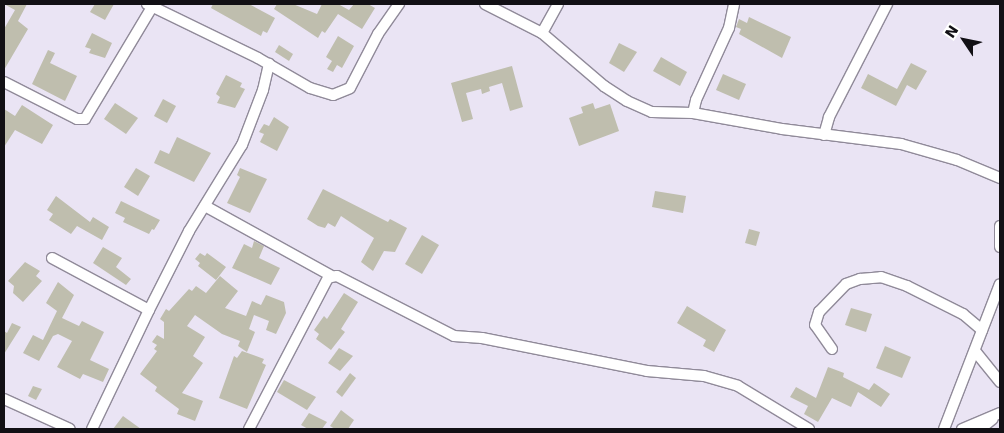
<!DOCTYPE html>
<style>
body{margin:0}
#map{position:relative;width:1004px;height:433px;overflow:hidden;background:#eae4f4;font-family:"DejaVu Sans",sans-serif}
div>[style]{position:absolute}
.building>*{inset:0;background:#bfbeae}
.roads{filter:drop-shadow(1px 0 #908a99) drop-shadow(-1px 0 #908a99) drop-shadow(0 1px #908a99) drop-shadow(0 -1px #908a99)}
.minor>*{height:10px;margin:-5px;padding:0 5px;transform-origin:5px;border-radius:5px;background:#fff}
span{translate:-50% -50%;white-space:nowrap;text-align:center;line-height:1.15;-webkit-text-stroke:4.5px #fff;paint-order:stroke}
.frame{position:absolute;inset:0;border:5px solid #121015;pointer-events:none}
.north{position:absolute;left:939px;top:15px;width:50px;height:50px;-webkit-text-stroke:4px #fff;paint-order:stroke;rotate:304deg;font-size:14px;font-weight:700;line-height:20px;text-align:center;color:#121015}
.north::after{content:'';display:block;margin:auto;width:18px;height:22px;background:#121015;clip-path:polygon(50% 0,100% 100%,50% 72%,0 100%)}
</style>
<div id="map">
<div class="building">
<div style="clip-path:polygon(4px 4px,27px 4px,18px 21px,28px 29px,4px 70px,4px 29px,15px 10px)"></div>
<div style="clip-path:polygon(95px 4px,114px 4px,105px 20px,90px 12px)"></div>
<div style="clip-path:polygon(213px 4px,249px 4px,275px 18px,267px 33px,263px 31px,261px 36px,211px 8px)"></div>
<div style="clip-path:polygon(277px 4px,293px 4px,317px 14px,322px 4px,338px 4px,349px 10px,354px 4px,368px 4px,375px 8px,362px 29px,338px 14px,325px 33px,322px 31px,318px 38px,274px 9px)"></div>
<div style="clip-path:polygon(749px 17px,791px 37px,782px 58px,739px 34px,741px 29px,736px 27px,739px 19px,747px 23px)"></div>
<div style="clip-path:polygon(92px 33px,112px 43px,105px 58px,89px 53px,91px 49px,85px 47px)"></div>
<div style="clip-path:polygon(338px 36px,354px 46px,342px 68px,337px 65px,333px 72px,327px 69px,332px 61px,326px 57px)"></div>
<div style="clip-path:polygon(619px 43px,637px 52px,624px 72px,609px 63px)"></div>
<div style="clip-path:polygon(279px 45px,293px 54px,289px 61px,275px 52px)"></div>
<div style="clip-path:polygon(48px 50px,55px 53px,50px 63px,77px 76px,65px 101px,32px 84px)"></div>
<div style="clip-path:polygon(661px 57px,687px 72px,680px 86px,653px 71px)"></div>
<div style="clip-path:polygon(911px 63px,927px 71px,916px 90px,907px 85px,896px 106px,861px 88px,868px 74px,897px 89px)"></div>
<div style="clip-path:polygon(512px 66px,523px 107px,510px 111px,502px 83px,489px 87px,490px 91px,482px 94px,481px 89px,466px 93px,473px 119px,462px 122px,451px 83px)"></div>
<div style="clip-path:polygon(723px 74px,746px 84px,739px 100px,716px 90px)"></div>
<div style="clip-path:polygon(226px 75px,242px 83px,240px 87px,245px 89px,235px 108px,217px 103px,220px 97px,216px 94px)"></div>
<div style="clip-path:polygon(163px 99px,176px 106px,167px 123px,154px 116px)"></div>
<div style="clip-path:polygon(115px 103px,138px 118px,126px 134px,104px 119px)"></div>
<div style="clip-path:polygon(593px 103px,595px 109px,610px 104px,619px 131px,579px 146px,569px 118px,583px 113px,581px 107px)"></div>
<div style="clip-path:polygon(22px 105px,53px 125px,42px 144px,15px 130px,4px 147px,4px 109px,15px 116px)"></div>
<div style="clip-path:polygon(274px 117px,289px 127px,277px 151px,260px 142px,264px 134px,259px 132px,264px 124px,269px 126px)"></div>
<div style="clip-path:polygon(177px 137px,211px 153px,194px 182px,154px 163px,160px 150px,169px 154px)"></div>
<div style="clip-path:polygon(136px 168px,150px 176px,138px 196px,124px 187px)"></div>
<div style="clip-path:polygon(240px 168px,267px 179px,250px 213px,227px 203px,240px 177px,237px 175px)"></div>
<div style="clip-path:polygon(323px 189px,388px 222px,390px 219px,407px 228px,395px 252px,384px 251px,373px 271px,361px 262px,374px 238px,341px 216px,335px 227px,328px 223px,325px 228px,318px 226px,307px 219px)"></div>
<div style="clip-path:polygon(655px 191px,686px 196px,683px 213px,652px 207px)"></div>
<div style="clip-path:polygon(56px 196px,90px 222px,93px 217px,109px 227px,102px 240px,77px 226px,71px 234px,49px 220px,53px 214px,47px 210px)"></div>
<div style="clip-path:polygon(121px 201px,160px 220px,154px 230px,152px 229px,149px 234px,123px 222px,125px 218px,115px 213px)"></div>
<div style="clip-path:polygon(749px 229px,760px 232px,756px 246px,745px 243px)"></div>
<div style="clip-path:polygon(422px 235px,439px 245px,422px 274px,405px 264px)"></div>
<div style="clip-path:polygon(254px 241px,264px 246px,259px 258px,280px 268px,271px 285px,232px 268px,244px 244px,252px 248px)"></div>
<div style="clip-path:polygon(103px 247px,122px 258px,116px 267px,131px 279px,126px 285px,93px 263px)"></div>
<div style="clip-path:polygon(200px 253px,205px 256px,207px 253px,226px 267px,216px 280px,198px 266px,200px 263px,195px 259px)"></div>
<div style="clip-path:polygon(25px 262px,40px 271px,36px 276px,42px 281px,23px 302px,13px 293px,14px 286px,8px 281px)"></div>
<div style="clip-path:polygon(220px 276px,238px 291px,225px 308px,246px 316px,252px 301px,261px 305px,266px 295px,284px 302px,286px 313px,276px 334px,266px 330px,269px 321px,254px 315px,249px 329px,255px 332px,247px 352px,238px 346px,240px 341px,222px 334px,195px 315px,187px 326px,205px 337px,193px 356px,203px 363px,182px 393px,203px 401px,195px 421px,177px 414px,179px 409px,155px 391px,157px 387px,140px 374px,157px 351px,154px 349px,157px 345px,152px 342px,157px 335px,164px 339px,164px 322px,160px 319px,166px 309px,169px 311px,189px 289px,192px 291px,196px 286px,206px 293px)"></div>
<div style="clip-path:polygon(58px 282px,74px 295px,62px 318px,79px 326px,82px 321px,104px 332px,90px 360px,109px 369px,103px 382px,83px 374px,80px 379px,57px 367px,72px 341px,58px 334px,53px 336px,39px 361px,23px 353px,33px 335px,43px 340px,57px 311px,46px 303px)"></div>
<div style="clip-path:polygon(344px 293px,358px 302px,341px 329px,345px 332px,331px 350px,316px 339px,319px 334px,314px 330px,324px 316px,327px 319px)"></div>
<div style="clip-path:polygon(687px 306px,726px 330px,714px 352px,703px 346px,706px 340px,677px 323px)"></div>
<div style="clip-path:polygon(851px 308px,872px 314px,866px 332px,845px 325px)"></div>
<div style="clip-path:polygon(12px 323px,21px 327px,4px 354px,4px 331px,7px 333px)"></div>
<div style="clip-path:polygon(885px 346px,911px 357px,902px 378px,876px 368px)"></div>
<div style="clip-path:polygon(339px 348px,353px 356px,340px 371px,328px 363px)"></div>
<div style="clip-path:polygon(242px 351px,264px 359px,262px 363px,266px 365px,247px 409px,219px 398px,234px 356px,237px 358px)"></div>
<div style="clip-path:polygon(828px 367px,844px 373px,843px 377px,869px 390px,874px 383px,890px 394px,881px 407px,858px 392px,851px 407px,832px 398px,818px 422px,804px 414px,808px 406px,790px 397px,796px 387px,816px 398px)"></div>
<div style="clip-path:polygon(350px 373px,356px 378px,342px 397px,336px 392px)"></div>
<div style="clip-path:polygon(284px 380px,316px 397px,307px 410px,277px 392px)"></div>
<div style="clip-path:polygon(33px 386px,42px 389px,36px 400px,28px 396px)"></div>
<div style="clip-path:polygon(341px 410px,354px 420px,348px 429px,335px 429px,330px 426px)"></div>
<div style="clip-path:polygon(309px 413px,327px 422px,322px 429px,308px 429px,301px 425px)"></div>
<div style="clip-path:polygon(123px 416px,141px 429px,113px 429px)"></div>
</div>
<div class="roads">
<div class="minor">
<div style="left:147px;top:4px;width:123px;rotate:25.9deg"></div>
<div style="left:258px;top:58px;width:60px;rotate:30deg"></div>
<div style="left:310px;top:88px;width:24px;rotate:17deg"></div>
<div style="left:333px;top:95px;width:18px;rotate:-22deg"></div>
<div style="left:350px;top:88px;width:61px;rotate:-62.6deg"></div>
<div style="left:378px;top:34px;width:37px;rotate:-55deg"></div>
<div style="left:485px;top:4px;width:64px;rotate:27deg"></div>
<div style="left:542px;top:33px;width:33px;rotate:-61deg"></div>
<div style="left:542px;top:33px;width:82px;rotate:40.5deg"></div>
<div style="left:604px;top:86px;width:27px;rotate:33deg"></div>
<div style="left:627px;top:101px;width:27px;rotate:24deg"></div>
<div style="left:652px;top:112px;width:41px;rotate:1.4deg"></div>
<div style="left:693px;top:113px;width:90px;rotate:10.2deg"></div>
<div style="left:782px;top:129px;width:120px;rotate:7.2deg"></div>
<div style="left:901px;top:144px;width:58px;rotate:15.9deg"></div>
<div style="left:957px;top:160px;width:47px;rotate:22.7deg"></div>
<div style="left:4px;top:82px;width:82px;rotate:26.9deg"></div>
<div style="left:77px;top:119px;width:8px"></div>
<div style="left:85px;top:119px;width:131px;rotate:-59.1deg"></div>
<div style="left:693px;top:113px;width:13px;rotate:-77deg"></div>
<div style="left:696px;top:100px;width:79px;rotate:-65.4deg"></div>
<div style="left:729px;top:28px;width:25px;rotate:-78deg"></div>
<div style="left:824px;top:135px;width:19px;rotate:-74deg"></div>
<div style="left:829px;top:117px;width:127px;rotate:-62.8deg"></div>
<div style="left:205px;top:206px;width:145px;rotate:28.9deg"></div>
<div style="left:1000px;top:226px;width:21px;rotate:90deg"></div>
<div style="left:52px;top:258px;width:110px;rotate:28.2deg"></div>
<div style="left:149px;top:310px;width:132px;rotate:115.6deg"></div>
<div style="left:149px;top:310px;width:89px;rotate:-63.1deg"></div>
<div style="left:189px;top:231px;width:101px;rotate:-58.4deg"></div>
<div style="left:242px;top:145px;width:59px;rotate:-69.1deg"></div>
<div style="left:263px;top:90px;width:27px;rotate:-77deg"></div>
<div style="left:832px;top:349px;width:29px;rotate:-125deg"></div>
<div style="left:815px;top:325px;width:14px;rotate:-73deg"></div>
<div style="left:819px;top:312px;width:39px;rotate:-46deg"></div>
<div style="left:846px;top:284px;width:15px;rotate:-20deg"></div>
<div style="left:860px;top:279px;width:21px;rotate:-5deg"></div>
<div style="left:881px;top:277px;width:28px;rotate:19deg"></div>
<div style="left:907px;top:286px;width:63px;rotate:26.6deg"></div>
<div style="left:963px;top:314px;width:25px;rotate:40deg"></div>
<div style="left:975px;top:351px;width:40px;rotate:51deg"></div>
<div style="left:4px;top:399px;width:72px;rotate:24.4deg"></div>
<div style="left:249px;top:429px;width:170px;rotate:-62.4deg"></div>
<div style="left:328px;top:278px;width:9px;rotate:-13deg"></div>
<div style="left:337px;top:276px;width:131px;rotate:27.1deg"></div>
<div style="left:454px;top:336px;width:28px;rotate:4deg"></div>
<div style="left:482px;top:338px;width:168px;rotate:11.3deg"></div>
<div style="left:647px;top:371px;width:57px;rotate:5deg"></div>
<div style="left:704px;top:376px;width:35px;rotate:16deg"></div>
<div style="left:738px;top:386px;width:83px;rotate:31.2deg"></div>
<div style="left:944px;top:429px;width:155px;rotate:-68.9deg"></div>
<div style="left:962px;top:429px;width:41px;rotate:-22.8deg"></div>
<div style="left:980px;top:429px;width:16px;rotate:-38deg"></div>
</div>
</div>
<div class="frame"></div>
<div class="north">N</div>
</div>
